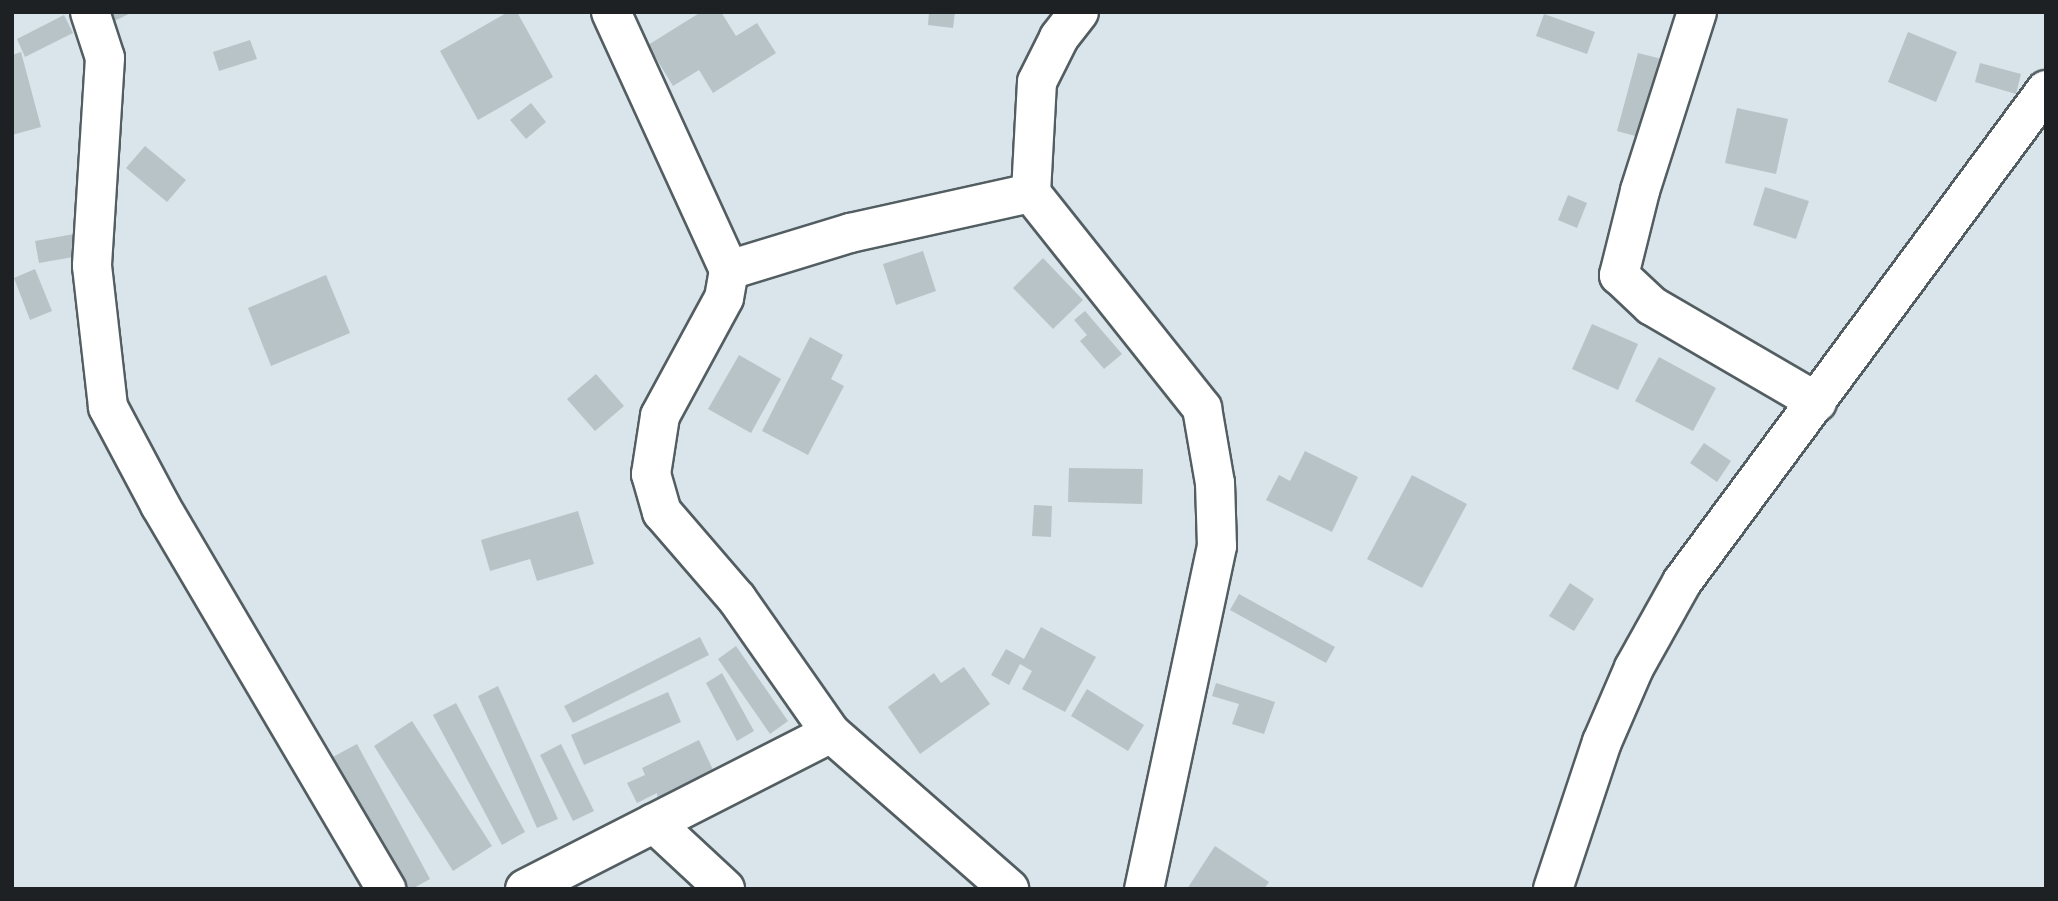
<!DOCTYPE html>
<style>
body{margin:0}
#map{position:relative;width:2058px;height:901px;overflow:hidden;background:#d9e5ea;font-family:"Archivo Narrow",sans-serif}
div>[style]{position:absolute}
.building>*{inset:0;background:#b8c3c8}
.roads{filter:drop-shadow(2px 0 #535e62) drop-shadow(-2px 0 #535e62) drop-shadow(0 2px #535e62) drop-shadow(0 -2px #535e62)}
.minor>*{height:38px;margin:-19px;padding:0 19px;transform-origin:19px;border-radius:19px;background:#fff}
span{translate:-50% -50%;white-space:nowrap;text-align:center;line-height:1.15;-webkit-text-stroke:5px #fff;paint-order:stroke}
.frame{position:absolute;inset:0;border:14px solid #1d2123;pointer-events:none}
</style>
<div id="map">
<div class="building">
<div style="clip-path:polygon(104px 12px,133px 12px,110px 23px)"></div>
<div style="clip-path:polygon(508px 12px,517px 12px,553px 77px,478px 120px,440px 51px)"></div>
<div style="clip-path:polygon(701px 12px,721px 12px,736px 36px,757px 23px,776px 53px,713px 93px,699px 70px,673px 86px,648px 45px)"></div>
<div style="clip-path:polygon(929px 12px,955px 12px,953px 28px,928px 25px)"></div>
<div style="clip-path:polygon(1544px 14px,1595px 32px,1587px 54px,1536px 36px)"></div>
<div style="clip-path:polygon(64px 15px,73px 33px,25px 57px,17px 39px)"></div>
<div style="clip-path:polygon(1908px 32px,1957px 52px,1936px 102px,1888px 82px)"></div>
<div style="clip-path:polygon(250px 40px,257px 59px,219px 71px,213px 52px)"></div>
<div style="clip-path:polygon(21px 52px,41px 127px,12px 135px,12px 55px)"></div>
<div style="clip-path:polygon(1638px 53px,1666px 60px,1646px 139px,1617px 131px)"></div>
<div style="clip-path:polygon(1980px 63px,2021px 74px,2016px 94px,1975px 82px)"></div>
<div style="clip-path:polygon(531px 103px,546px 122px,526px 139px,510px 120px)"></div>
<div style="clip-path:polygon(1737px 108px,1788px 119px,1776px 174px,1725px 163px)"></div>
<div style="clip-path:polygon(145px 146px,186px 180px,167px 202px,126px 168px)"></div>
<div style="clip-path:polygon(1765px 187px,1809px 201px,1796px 239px,1753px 225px)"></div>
<div style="clip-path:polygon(1568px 195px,1587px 203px,1577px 228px,1558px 220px)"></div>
<div style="clip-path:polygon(74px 234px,79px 256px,39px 263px,35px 241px)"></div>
<div style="clip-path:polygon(923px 251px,936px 291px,896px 305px,883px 264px)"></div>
<div style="clip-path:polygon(1043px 258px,1083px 300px,1053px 329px,1013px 288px)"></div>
<div style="clip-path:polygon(35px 269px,52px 311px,30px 320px,14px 278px)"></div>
<div style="clip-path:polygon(326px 275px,350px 333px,271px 366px,248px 308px)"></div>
<div style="clip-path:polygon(1085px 311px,1122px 354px,1104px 369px,1080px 341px,1087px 335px,1074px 320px)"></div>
<div style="clip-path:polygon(1592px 324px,1638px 344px,1618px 390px,1572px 369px)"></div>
<div style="clip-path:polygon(810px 337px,843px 355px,831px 379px,844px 386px,808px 455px,762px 431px)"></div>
<div style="clip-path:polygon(739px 355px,781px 379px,751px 433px,708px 409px)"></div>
<div style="clip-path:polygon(1659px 357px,1716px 388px,1693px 431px,1635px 401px)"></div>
<div style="clip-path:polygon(596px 374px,624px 406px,595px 431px,567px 399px)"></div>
<div style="clip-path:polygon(1704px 443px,1731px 461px,1717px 482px,1690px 463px)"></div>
<div style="clip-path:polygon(1305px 451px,1358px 477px,1332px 532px,1266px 500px,1279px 475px,1290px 481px)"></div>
<div style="clip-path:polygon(1069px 468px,1143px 469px,1142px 504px,1068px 502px)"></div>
<div style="clip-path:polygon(1412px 475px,1467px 504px,1422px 588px,1367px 559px)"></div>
<div style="clip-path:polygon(1034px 505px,1052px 506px,1051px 537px,1032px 536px)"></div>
<div style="clip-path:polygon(578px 511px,594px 564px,537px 581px,530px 559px,490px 571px,481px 540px)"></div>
<div style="clip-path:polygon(1570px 583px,1594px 599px,1574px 631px,1549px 616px)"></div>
<div style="clip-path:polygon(1239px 594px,1335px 647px,1326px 663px,1230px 610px)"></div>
<div style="clip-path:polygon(1041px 627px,1096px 657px,1065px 712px,1022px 689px,1032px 671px,1020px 664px,1009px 685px,991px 675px,1006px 649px,1024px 659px)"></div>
<div style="clip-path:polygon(700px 637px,709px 655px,573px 723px,564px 706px)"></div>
<div style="clip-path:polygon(736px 646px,788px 721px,770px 734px,718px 659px)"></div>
<div style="clip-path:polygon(964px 667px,990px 704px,920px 754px,888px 707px,934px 673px,941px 683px)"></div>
<div style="clip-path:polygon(722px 673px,754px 731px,737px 741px,706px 683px)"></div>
<div style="clip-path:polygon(1216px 683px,1275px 702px,1264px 734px,1232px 724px,1239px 704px,1212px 696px)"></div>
<div style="clip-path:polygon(498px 686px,558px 819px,537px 828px,478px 696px)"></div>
<div style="clip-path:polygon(1087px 689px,1144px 725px,1128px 751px,1071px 716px)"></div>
<div style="clip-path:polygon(668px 692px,681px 722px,584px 765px,571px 735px)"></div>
<div style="clip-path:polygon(456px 703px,525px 832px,502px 845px,433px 715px)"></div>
<div style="clip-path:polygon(412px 721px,492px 846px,453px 871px,374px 746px)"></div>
<div style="clip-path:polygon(699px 740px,715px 774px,658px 801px,657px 793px,637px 803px,627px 783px,645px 775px,642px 768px)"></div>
<div style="clip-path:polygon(357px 744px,430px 879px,412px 889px,401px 889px,331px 758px)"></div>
<div style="clip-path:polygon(561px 744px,594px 811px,573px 821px,540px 755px)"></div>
<div style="clip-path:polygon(1215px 846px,1269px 882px,1264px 889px,1187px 889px)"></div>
</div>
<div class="roads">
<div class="minor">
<div style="left:90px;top:12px;width:48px;rotate:71.9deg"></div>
<div style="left:105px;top:58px;width:208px;rotate:93.6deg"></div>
<div style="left:92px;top:266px;width:142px;rotate:83.5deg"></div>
<div style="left:108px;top:407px;width:111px;rotate:62deg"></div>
<div style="left:160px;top:505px;width:446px;rotate:59.5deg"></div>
<div style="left:611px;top:12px;width:284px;rotate:65.4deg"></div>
<div style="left:729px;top:270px;width:28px;rotate:100deg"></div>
<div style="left:724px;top:298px;width:134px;rotate:118.5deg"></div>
<div style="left:660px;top:416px;width:59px;rotate:98.8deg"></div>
<div style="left:651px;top:474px;width:40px;rotate:74deg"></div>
<div style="left:662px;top:512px;width:115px;rotate:49.2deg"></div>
<div style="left:737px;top:599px;width:164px;rotate:55deg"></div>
<div style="left:1079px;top:12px;width:33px;rotate:128deg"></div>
<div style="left:1059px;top:38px;width:49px;rotate:116.6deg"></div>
<div style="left:1037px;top:82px;width:111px;rotate:93.1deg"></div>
<div style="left:1031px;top:193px;width:275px;rotate:51.5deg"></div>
<div style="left:1202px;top:408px;width:76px;rotate:80.2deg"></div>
<div style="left:1215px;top:483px;width:63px;rotate:88.2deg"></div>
<div style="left:1217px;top:546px;width:351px;rotate:102deg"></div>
<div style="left:1697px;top:12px;width:188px;rotate:107.7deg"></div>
<div style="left:1640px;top:191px;width:87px;rotate:104deg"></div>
<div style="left:1619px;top:275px;width:45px;rotate:43.2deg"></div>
<div style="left:1652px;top:306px;width:191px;rotate:30.2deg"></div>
<div style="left:729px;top:270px;width:127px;rotate:-17deg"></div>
<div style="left:850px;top:233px;width:185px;rotate:-12.5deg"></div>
<div style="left:654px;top:823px;width:97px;rotate:42.9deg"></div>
<div style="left:525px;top:889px;width:343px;rotate:-27deg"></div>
<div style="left:831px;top:733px;width:237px;rotate:41.2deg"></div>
<div style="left:1553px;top:889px;width:155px;rotate:-71.6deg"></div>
<div style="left:1602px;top:742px;width:81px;rotate:-66.6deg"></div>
<div style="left:1634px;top:668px;width:98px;rotate:-60.8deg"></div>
<div style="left:1682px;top:582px;width:612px;rotate:-53.5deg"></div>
</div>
</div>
<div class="frame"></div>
</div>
